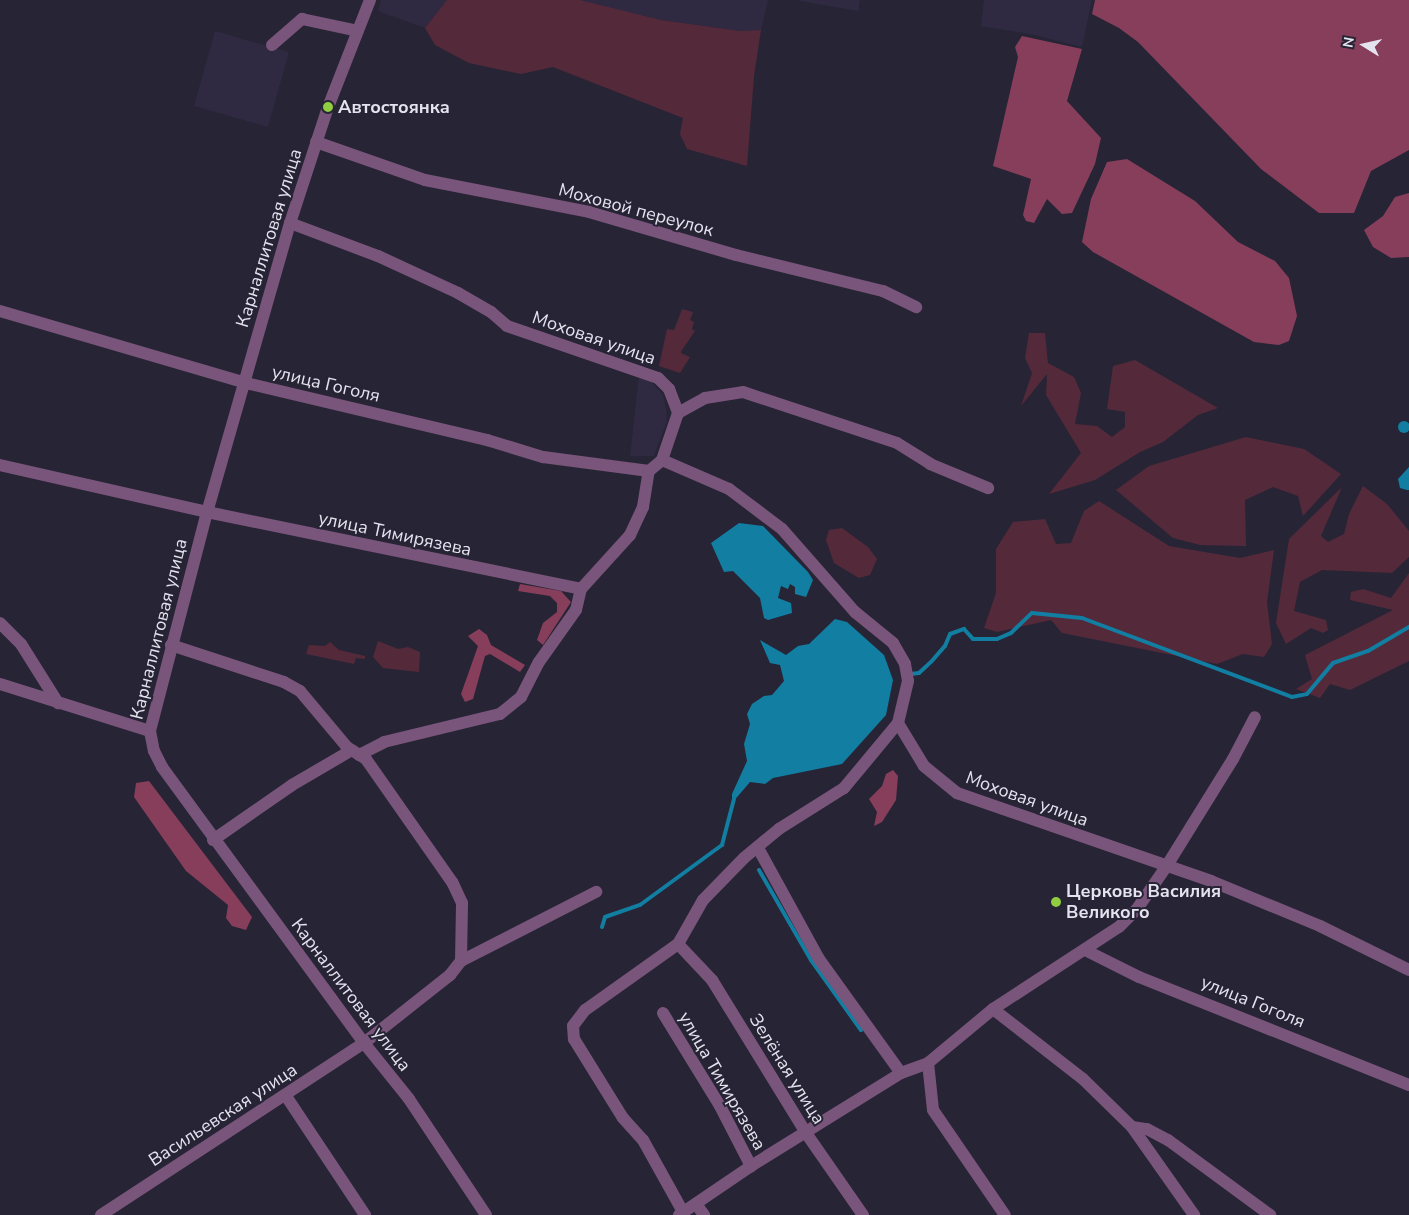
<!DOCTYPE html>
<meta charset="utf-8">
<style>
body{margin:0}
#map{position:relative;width:1409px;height:1215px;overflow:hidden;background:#272435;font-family:"Nunito Sans",sans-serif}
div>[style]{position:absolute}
.built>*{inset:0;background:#2f2a41}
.green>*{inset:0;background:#542a3a}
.forest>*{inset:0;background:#873e5b}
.water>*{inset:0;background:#117ea2}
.round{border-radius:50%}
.stream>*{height:4px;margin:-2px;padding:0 2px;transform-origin:2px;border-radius:2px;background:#117ea2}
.minor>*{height:12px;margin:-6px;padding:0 6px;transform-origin:6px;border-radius:6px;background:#79557b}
.dots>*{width:14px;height:14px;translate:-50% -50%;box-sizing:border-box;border:2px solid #272435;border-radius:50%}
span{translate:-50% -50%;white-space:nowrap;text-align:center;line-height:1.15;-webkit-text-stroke:4px #272435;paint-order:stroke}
.poi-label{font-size:18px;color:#e5e3ef;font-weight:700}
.left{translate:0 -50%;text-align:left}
.street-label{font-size:18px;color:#e5e3ef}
.north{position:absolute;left:1339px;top:20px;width:50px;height:50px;-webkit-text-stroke:4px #272435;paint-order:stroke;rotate:280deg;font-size:14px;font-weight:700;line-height:20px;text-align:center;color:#e5e3ef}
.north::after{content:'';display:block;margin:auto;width:18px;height:22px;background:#e5e3ef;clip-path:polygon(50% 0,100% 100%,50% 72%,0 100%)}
</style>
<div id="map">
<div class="built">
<div style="clip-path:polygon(381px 0,447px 0,425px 28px,378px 11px)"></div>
<div style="clip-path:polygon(580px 0,768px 0,761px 30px,740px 31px,661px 20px)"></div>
<div style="clip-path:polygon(795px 0,860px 0,858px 11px)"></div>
<div style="clip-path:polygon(984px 0,1092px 0,1082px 47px,1030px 34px,981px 26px)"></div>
<div style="clip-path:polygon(215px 31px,289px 52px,268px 127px,194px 106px)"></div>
<div style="clip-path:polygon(639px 375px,651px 381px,663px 395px,666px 409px,667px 421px,654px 456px,630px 456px)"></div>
</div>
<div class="green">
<div style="clip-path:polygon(447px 0,580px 0,661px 20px,740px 31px,761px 30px,754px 76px,747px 166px,687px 149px,680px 134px,683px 118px,553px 67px,521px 74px,469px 63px,435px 45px,425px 28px)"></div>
<div style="clip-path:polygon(682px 309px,693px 312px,690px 320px,694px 322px,692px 329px,695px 331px,682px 350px,681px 353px,690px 357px,680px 373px,659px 366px,667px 329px,674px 330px)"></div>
<div style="clip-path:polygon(1029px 333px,1045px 333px,1048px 363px,1074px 377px,1081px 393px,1075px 424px,1097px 426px,1112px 437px,1125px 427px,1125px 412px,1107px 409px,1113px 366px,1135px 360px,1218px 408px,1198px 415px,1163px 442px,1140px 452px,1095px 480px,1049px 494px,1081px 453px,1046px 395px,1047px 374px,1021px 406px,1032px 373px,1025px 358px)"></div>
<div style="clip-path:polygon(1246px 437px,1304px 449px,1341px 474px,1303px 516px,1298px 496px,1273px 487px,1245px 500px,1246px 546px,1200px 545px,1173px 538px,1116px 490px,1149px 466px)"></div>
<div style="clip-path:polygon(1363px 486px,1387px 504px,1409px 531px,1409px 557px,1392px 573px,1322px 570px,1300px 582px,1294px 611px,1326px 620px,1328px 630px,1323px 633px,1311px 628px,1286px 644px,1276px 623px,1289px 539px,1342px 487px,1321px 536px,1328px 542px,1344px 534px,1349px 514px)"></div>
<div style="clip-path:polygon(1099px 501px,1169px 546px,1240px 558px,1274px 550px,1267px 602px,1272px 644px,1264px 657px,1243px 654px,1217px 664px,1062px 633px,1051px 620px,997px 632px,984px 628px,996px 593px,996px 549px,1013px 522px,1045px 519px,1056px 544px,1071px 543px,1084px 511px)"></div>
<div style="clip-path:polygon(842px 528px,868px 547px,877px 559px,870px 575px,859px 578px,834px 563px,826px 540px,829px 530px)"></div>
<div style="clip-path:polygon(1409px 573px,1409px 661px,1350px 690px,1330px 684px,1320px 698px,1296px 689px,1312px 679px,1305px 655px,1393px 610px,1350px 600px,1351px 592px,1363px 589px,1391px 598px)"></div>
<div style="clip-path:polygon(378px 641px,398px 649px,408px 647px,420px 652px,419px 672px,383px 668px,373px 657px)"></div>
<div style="clip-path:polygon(330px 642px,339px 650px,365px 656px,365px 659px,356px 658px,354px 664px,306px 654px,309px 645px,325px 646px)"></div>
</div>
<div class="forest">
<div style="clip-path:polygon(1095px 0,1409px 0,1409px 150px,1371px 171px,1354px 213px,1319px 213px,1261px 169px,1138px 42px,1119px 28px,1092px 14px)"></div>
<div style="clip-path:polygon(1022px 36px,1082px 49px,1067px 101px,1101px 138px,1095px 164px,1072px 213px,1062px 214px,1047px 199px,1034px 223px,1026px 221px,1023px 215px,1031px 179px,993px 166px,1018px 57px,1015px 47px)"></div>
<div style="clip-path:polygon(1127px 159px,1195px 201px,1238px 242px,1275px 261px,1289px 278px,1297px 316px,1289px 341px,1279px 345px,1254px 342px,1093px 252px,1082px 242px,1091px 199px,1107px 162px)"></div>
<div style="clip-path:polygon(1409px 193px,1409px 257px,1391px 258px,1373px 247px,1364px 230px,1383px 216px,1395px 197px)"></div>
<div style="clip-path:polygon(520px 584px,561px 591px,571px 602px,543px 645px,537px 640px,543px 623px,557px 612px,557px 603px,550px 596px,518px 591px)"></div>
<div style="clip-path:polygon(479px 629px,487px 635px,491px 645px,525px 665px,520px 672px,490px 654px,485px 656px,473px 699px,465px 702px,461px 694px,478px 646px,468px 636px)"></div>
<div style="clip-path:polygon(893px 770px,898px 776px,896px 800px,882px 822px,874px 826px,877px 812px,869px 799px,882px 786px,886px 774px)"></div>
<div style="clip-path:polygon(149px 781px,252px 917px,246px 930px,232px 926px,226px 918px,228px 905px,186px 871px,134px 797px,136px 783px)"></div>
</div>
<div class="water">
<div class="round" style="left:1398px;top:421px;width:12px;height:12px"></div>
<div style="clip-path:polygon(1409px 467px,1409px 490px,1407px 490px,1400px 488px,1398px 479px)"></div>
<div style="clip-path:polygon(739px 523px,763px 526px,808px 572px,813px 580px,806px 597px,795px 594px,795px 587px,790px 584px,788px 589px,781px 586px,778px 598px,791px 603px,792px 613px,768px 620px,764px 618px,760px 598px,733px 571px,724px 572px,711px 543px)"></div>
<div style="clip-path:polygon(835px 619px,847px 622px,884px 655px,893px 680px,886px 715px,842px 764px,773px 778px,765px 784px,750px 782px,732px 803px,732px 794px,747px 761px,744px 744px,750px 724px,747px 714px,752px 704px,764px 696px,772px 695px,784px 681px,780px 665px,770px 663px,760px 640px,786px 655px,798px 646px,809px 644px)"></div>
</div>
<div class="stream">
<div style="left:911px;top:674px;width:8px;rotate:-7deg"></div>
<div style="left:919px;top:673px;width:16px;rotate:-43deg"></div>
<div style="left:931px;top:662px;width:21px;rotate:-49deg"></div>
<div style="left:945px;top:646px;width:13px;rotate:-67deg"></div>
<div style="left:950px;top:634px;width:15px;rotate:-20deg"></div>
<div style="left:964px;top:629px;width:13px;rotate:48deg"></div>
<div style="left:973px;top:639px;width:24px"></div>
<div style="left:997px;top:639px;width:15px;rotate:-23deg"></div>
<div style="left:1011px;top:633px;width:29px;rotate:-44deg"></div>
<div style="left:1032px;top:613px;width:50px;rotate:5.7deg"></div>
<div style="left:1082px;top:618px;width:224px;rotate:20.6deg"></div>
<div style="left:1292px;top:697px;width:15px;rotate:-11deg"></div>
<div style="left:1307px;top:694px;width:40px;rotate:-50deg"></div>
<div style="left:1333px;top:663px;width:37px;rotate:-19deg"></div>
<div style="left:1368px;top:651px;width:48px;rotate:-30.3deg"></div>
<div style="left:759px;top:870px;width:104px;rotate:60deg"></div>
<div style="left:811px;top:960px;width:86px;rotate:54.5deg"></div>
<div style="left:602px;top:927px;width:10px;rotate:-73deg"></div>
<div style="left:605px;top:917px;width:37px;rotate:-19deg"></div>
<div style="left:640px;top:905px;width:102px;rotate:-36.2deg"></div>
<div style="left:722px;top:845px;width:48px;rotate:-75.4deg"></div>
</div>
<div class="minor">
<div style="left:370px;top:0;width:115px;rotate:111.4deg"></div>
<div style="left:328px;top:107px;width:122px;rotate:108.1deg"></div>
<div style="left:290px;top:223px;width:301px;rotate:106deg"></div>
<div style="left:207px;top:512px;width:226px;rotate:104.6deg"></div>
<div style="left:150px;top:731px;width:20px;rotate:79deg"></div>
<div style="left:154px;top:751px;width:18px;rotate:63deg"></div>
<div style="left:162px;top:767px;width:342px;rotate:53.8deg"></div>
<div style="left:364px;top:1043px;width:72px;rotate:51.2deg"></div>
<div style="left:409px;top:1099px;width:139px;rotate:56.4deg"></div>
<div style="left:272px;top:45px;width:40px;rotate:-41deg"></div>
<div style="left:302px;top:19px;width:57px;rotate:12.1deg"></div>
<div style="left:316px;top:142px;width:115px;rotate:19.2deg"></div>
<div style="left:425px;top:180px;width:167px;rotate:11deg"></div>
<div style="left:589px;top:212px;width:153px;rotate:16.3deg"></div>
<div style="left:736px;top:255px;width:151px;rotate:13.8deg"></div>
<div style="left:883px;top:291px;width:37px;rotate:26deg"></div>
<div style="left:290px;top:223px;width:94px;rotate:20.6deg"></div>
<div style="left:378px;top:256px;width:88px;rotate:24.8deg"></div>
<div style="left:458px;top:293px;width:38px;rotate:30deg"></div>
<div style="left:491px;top:312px;width:21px;rotate:41deg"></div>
<div style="left:507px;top:326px;width:160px;rotate:19deg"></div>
<div style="left:658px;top:378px;width:16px;rotate:45deg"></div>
<div style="left:669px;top:389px;width:26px;rotate:69deg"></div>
<div style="left:0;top:311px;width:260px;rotate:16.3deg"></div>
<div style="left:250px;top:384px;width:244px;rotate:13.3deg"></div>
<div style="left:487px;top:440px;width:59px;rotate:16.9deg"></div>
<div style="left:543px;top:457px;width:107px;rotate:7.5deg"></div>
<div style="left:678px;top:413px;width:31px;rotate:-29deg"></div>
<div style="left:705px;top:398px;width:38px;rotate:-9deg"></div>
<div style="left:743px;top:392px;width:162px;rotate:18.3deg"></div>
<div style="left:897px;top:443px;width:39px;rotate:32deg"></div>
<div style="left:930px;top:464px;width:63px;rotate:22.5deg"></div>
<div style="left:662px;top:460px;width:73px;rotate:23.4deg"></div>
<div style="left:729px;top:489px;width:66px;rotate:37deg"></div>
<div style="left:782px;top:529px;width:111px;rotate:48.7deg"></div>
<div style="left:855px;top:612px;width:49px;rotate:39.2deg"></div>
<div style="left:893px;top:643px;width:24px;rotate:60deg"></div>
<div style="left:905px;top:664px;width:17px;rotate:80deg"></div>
<div style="left:908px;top:681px;width:43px;rotate:103.4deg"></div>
<div style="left:898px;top:723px;width:85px;rotate:129.7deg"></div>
<div style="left:844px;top:788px;width:77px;rotate:147.8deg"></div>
<div style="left:779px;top:829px;width:45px;rotate:140.4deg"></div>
<div style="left:744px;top:858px;width:59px;rotate:134.3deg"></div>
<div style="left:703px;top:900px;width:51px;rotate:119.6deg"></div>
<div style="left:678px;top:944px;width:114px;rotate:144.6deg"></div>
<div style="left:585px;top:1010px;width:20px;rotate:127deg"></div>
<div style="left:573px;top:1026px;width:13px;rotate:86deg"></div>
<div style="left:574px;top:1039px;width:93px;rotate:58.2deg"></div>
<div style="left:623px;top:1118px;width:30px;rotate:48deg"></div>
<div style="left:643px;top:1140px;width:82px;rotate:60.9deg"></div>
<div style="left:0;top:465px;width:212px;rotate:12.8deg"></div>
<div style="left:207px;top:512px;width:382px;rotate:11.6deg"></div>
<div style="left:581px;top:589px;width:73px;rotate:-47.8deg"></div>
<div style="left:630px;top:535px;width:31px;rotate:-65deg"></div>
<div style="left:643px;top:507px;width:36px;rotate:-81deg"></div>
<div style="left:649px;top:471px;width:17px;rotate:-40deg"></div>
<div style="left:662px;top:460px;width:50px;rotate:-71.2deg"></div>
<div style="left:0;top:623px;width:30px;rotate:45deg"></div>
<div style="left:21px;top:644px;width:70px;rotate:57.9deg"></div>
<div style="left:0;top:684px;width:157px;rotate:17.4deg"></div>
<div style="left:898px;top:723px;width:50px;rotate:58.8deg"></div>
<div style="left:924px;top:766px;width:43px;rotate:39.3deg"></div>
<div style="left:957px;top:793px;width:269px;rotate:19.1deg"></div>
<div style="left:1211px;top:881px;width:118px;rotate:22.4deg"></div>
<div style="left:1320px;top:926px;width:99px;rotate:26.3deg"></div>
<div style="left:359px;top:755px;width:28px;rotate:-27deg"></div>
<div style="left:384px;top:742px;width:119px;rotate:-13.6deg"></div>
<div style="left:500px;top:714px;width:27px;rotate:-39deg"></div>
<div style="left:521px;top:697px;width:39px;rotate:-63deg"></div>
<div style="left:539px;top:662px;width:64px;rotate:-54.6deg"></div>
<div style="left:576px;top:610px;width:22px;rotate:-77deg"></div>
<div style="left:213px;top:840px;width:96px;rotate:-34.8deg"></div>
<div style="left:292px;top:785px;width:69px;rotate:-30.3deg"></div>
<div style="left:758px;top:848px;width:127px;rotate:61.2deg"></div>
<div style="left:819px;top:959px;width:140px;rotate:54.3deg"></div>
<div style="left:678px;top:944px;width:50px;rotate:46.6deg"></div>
<div style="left:712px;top:980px;width:180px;rotate:58.4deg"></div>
<div style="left:806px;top:1133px;width:100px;rotate:55.2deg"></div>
<div style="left:1085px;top:950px;width:60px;rotate:26.6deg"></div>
<div style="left:1139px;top:977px;width:291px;rotate:21.8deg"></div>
<div style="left:461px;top:961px;width:152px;rotate:-27.1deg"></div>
<div style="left:993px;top:1009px;width:114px;rotate:37.9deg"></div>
<div style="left:1083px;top:1079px;width:69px;rotate:44.4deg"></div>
<div style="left:1132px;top:1127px;width:15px;rotate:8deg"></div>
<div style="left:1147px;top:1129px;width:24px;rotate:28deg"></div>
<div style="left:1168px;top:1140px;width:127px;rotate:36.3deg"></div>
<div style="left:663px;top:1013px;width:109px;rotate:58.5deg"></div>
<div style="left:720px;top:1106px;width:68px;rotate:62.7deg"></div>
<div style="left:928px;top:1063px;width:47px;rotate:83.9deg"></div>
<div style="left:933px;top:1110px;width:127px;rotate:55.6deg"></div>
<div style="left:286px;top:1096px;width:143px;rotate:56.4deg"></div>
<div style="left:1132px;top:1127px;width:108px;rotate:54.8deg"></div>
<div style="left:696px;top:1204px;width:14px;rotate:54deg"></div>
<div style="left:101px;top:1215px;width:314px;rotate:-33.2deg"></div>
<div style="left:364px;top:1043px;width:110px;rotate:-38.3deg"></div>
<div style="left:450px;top:975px;width:18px;rotate:-52deg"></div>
<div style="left:461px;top:961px;width:58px;rotate:-89deg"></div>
<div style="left:462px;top:903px;width:23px;rotate:-115deg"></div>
<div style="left:452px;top:882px;width:150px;rotate:-125deg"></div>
<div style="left:366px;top:759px;width:22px;rotate:-148deg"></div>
<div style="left:347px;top:747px;width:73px;rotate:-130deg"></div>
<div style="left:300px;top:691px;width:18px;rotate:-151deg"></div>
<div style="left:284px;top:682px;width:119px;rotate:-161.9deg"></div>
<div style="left:679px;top:1215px;width:87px;rotate:-34.2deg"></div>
<div style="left:751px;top:1166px;width:176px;rotate:-31.8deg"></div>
<div style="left:901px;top:1073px;width:29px;rotate:-20deg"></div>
<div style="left:928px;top:1063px;width:85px;rotate:-39.7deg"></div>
<div style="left:993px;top:1009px;width:150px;rotate:-33.1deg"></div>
<div style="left:1119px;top:927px;width:25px;rotate:-45deg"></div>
<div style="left:1137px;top:909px;width:51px;rotate:-55.4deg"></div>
<div style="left:1166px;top:867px;width:127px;rotate:-58.2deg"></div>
<div style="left:1233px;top:759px;width:47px;rotate:-62.4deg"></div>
</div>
<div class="dots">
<div style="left:328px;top:107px;background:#90cd41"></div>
<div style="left:1056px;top:902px;background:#90cd41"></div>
</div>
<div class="poi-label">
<span class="left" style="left:338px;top:107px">Автостоянка</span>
<span class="left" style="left:1066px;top:902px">Церковь Василия<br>Великого</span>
</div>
<div class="street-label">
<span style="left:636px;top:210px;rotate:15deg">Моховой переулок</span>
<span style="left:269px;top:238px;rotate:-73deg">Карналлитовая улица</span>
<span style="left:594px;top:338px;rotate:19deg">Моховая улица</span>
<span style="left:326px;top:384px;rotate:13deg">улица Гоголя</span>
<span style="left:395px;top:534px;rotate:12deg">улица Тимирязева</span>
<span style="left:159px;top:629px;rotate:-76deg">Карналлитовая улица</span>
<span style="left:1027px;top:799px;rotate:20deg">Моховая улица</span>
<span style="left:351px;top:995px;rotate:53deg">Карналлитовая улица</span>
<span style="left:1253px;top:1002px;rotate:22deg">улица Гоголя</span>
<span style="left:787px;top:1069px;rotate:58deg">Зелёная улица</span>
<span style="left:722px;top:1081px;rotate:60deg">улица Тимирязева</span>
<span style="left:223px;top:1115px;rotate:-33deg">Васильевская улица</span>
</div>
<div class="north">N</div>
</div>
